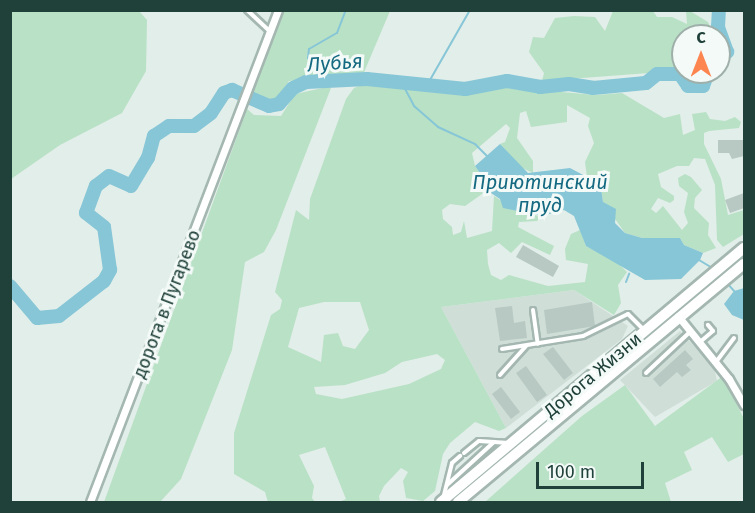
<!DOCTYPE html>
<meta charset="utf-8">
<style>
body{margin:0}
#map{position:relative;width:755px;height:513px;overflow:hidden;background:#e2eee9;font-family:"Fira Sans",sans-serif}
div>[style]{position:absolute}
.built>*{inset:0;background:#d0ded8}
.green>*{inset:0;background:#b9e1c6}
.water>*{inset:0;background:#86c6d7}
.stream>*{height:2px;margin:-1px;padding:0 1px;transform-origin:1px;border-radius:1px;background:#86c6d7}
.river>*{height:14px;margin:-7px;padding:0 7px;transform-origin:7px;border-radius:7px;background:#86c6d7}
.building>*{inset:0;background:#b7c9c2}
.roads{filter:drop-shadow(2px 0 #a4b7b1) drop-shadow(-2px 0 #a4b7b1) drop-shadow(0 2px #a4b7b1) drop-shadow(0 -2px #a4b7b1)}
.service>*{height:4px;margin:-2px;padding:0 2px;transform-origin:2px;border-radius:2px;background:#fff}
.minor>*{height:7px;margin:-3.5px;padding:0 3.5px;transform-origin:3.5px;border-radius:3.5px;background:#fff}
.secondary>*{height:10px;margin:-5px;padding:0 5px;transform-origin:5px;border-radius:5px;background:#fff}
span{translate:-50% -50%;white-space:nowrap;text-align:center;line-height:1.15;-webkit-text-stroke:6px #f3faf7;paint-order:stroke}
.street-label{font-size:18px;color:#20413a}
.water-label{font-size:20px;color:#156a82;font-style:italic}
.frame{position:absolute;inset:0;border:12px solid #20413a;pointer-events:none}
.north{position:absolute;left:671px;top:24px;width:60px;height:60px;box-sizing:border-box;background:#f3faf7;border:2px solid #9fb0ab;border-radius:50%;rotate:0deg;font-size:16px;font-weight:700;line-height:24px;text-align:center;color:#20413a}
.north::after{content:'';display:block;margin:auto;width:21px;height:27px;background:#fd8550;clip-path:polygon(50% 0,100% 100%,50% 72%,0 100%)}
.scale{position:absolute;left:536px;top:462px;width:108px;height:27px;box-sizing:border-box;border:3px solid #20413a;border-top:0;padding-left:8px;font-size:18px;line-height:21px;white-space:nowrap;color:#20413a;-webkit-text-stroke:4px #f3faf7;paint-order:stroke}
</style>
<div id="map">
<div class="built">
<div style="clip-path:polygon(574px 290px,628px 326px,622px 339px,506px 428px,441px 307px)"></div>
<div style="clip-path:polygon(680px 331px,714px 367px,717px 381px,655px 417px,620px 380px)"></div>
</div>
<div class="green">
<div style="clip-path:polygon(11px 10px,139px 11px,147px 20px,146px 71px,122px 113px,60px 145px,11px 179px)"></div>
<div style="clip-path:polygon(280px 11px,390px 11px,362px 77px,289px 81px,275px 102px,263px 103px,253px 93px)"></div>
<div style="clip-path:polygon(613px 11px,653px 11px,657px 17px,672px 17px,687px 24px,686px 11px,690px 11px,708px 22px,714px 36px,683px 36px,683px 71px,677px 66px,649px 73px,542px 81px,544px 73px,529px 52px,533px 37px,544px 38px,555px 18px,574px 16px,595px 17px,605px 31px)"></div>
<div style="clip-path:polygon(evenodd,364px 84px,464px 93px,505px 87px,596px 95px,622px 93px,664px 118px,680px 114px,683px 135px,695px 130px,692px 114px,706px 112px,710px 119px,725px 121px,735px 117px,741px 122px,739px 128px,709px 131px,704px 133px,704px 144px,721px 179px,728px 215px,744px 210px,744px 234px,723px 247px,717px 240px,715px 185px,705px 159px,694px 158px,689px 166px,677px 166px,658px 174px,661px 187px,674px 196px,674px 200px,670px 203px,658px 198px,651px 209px,656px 213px,663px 206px,682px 230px,688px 223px,684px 212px,688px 193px,679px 186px,678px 178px,685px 174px,691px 177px,702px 190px,695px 198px,694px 208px,709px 223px,708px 235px,716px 248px,703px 253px,684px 245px,680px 238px,642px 238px,625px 233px,603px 202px,601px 188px,587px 177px,585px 162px,594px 143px,588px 126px,590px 118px,567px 105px,567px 122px,531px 127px,526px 111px,520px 113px,517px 138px,533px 161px,533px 173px,518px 166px,500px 144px,505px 142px,510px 128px,506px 124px,472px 153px,475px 166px,486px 182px,482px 194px,465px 206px,450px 204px,442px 210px,443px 219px,452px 227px,453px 235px,461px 232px,464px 221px,467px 238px,492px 231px,494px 196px,522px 214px,542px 216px,537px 221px,519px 222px,518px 227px,554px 246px,550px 255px,522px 242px,511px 253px,499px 243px,487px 250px,488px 264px,491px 275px,501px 280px,509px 275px,548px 286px,585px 282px,588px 264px,566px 260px,565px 249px,571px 234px,580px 230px,586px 246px,617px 262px,627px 272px,618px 285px,621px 303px,614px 315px,574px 290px,441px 307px,506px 428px,499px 431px,475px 422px,450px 443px,443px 454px,435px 491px,423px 501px,406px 498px,403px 481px,408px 472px,401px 468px,384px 486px,379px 496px,380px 502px,339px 502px,346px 499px,325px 447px,299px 455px,314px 486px,312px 498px,315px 502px,268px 502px,265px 492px,234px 474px,234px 433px,271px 315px,280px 309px,282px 300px,275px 292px,296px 210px,309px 220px,310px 199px,346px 99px,354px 88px,364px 84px,324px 302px,360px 302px,369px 330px,355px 349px,343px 346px,338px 333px,324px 335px,321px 362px,288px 347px,299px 308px,324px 302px,364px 84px,437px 354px,445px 360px,441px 369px,409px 384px,342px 399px,316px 394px,314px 387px,345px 385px,385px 373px,402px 362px,437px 354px)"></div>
<div style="clip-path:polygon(327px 87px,331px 88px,276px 230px,264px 252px,245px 262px,232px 350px,181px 479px,160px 502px,104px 502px,247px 109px,254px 115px,281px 116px,295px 94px)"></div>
<div style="clip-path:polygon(723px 376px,744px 419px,744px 454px,728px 462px,712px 437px,684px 452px,692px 470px,665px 483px,671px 502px,485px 502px,582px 416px,625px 385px,655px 426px)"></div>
</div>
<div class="water">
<div style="clip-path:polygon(500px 144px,528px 173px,570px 168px,587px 177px,601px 188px,603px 202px,616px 209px,615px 223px,625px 233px,642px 238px,680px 238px,684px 245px,703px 253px,700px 260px,681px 279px,645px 280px,586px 246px,574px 216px,564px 210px,542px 216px,503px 208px,500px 199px,485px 189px,486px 182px,475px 166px)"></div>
<div style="clip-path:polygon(744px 288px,744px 320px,732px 315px,724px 304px,734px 291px)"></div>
</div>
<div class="stream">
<div style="left:322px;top:82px;width:28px;rotate:-120deg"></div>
<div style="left:308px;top:58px;width:9px;rotate:-84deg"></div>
<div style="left:309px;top:49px;width:32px;rotate:-30deg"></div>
<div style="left:337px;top:33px;width:25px;rotate:-69deg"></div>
<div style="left:403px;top:85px;width:24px;rotate:62deg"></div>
<div style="left:414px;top:106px;width:32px;rotate:41deg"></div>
<div style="left:438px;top:127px;width:41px;rotate:24.7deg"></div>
<div style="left:475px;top:144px;width:18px;rotate:45deg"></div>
<div style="left:426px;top:87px;width:89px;rotate:-60.3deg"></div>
<div style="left:699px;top:260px;width:17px;rotate:31deg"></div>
<div style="left:626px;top:282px;width:9px;rotate:-69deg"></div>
<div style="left:726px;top:282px;width:15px;rotate:48deg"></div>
</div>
<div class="river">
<div style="left:719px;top:59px;width:11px;rotate:-41deg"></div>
<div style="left:727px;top:52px;width:27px;rotate:-110deg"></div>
<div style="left:718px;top:27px;width:17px;rotate:-87deg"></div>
<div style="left:10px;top:286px;width:42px;rotate:49.8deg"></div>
<div style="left:37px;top:318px;width:22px;rotate:-5deg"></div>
<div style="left:59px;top:316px;width:57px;rotate:-37.9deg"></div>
<div style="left:104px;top:281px;width:13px;rotate:-61deg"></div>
<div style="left:110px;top:270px;width:43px;rotate:-97.9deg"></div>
<div style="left:104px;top:227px;width:23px;rotate:-142deg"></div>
<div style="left:86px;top:213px;width:29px;rotate:-70deg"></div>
<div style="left:96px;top:186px;width:16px;rotate:-38deg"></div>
<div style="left:109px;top:176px;width:24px;rotate:24deg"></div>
<div style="left:131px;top:186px;width:33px;rotate:-59deg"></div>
<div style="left:148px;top:158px;width:23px;rotate:-75deg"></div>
<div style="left:154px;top:136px;width:18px;rotate:-34deg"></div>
<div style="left:169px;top:126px;width:25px"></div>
<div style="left:194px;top:126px;width:21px;rotate:-37deg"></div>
<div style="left:211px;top:113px;width:24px;rotate:-57deg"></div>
<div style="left:224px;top:93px;width:9px;rotate:-21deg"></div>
<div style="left:232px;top:90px;width:40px;rotate:23.4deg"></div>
<div style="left:269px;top:106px;width:10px;rotate:-11deg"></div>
<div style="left:279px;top:104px;width:21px;rotate:-49deg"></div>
<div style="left:293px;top:88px;width:14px;rotate:-25deg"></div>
<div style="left:306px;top:82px;width:61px;rotate:-2.8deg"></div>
<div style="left:367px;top:79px;width:99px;rotate:5.8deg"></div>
<div style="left:465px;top:89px;width:43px;rotate:-10.8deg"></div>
<div style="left:507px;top:81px;width:34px;rotate:10deg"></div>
<div style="left:540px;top:87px;width:29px;rotate:-6deg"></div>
<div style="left:569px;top:84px;width:24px;rotate:9deg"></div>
<div style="left:593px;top:88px;width:53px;rotate:-5.4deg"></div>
<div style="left:646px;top:83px;width:14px;rotate:-39deg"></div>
<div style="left:657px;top:74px;width:23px"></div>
<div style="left:680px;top:74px;width:14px;rotate:56deg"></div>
<div style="left:688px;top:86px;width:15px"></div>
<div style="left:703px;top:86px;width:15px;rotate:-70deg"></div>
</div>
<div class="building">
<div style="clip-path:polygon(718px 140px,744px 140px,744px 156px,732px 159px,729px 153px,718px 153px)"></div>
<div style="clip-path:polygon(744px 193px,744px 208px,730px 213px,725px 200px)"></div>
<div style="clip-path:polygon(523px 245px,559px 266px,553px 277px,516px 257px)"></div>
<div style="clip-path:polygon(592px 302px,595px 326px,547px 334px,544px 310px)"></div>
<div style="clip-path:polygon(512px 306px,514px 323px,525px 321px,527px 338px,500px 341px,495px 308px)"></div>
<div style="clip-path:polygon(553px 347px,573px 373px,564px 380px,543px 354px)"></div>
<div style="clip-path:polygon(685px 350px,693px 359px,686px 365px,691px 370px,682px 377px,677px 372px,660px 387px,653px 379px)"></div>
<div style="clip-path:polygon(526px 366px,547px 395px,537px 402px,516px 373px)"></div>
<div style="clip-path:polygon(501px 387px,520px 412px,511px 419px,492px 394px)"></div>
</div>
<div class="roads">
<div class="service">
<div style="left:247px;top:10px;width:33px;rotate:43deg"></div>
<div style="left:533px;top:310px;width:34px;rotate:82deg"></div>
<div style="left:700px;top:342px;width:17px;rotate:-40deg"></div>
<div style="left:713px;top:331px;width:8px;rotate:-130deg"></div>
<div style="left:502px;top:349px;width:82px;rotate:-9.1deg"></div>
<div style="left:583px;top:336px;width:50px;rotate:-26.1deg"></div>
<div style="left:628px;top:314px;width:23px;rotate:45deg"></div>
<div style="left:716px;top:362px;width:30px;rotate:-53deg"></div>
<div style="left:646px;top:373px;width:60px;rotate:-43deg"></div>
<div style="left:500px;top:375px;width:39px;rotate:-48deg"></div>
<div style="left:464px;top:453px;width:19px;rotate:-39deg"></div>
<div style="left:479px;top:441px;width:30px;rotate:4deg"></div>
<div style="left:447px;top:485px;width:64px;rotate:-42.5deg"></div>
<div style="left:444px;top:495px;width:33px;rotate:-76deg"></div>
<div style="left:452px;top:463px;width:11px;rotate:-41deg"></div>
</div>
<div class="minor">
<div style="left:678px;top:316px;width:81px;rotate:51deg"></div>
<div style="left:729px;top:379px;width:30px;rotate:60deg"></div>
<div style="left:90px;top:502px;width:527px;rotate:-69.09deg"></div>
</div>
<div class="secondary">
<div style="left:441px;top:502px;width:395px;rotate:-40deg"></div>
<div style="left:458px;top:502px;width:372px;rotate:-39.8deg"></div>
</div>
</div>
<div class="street-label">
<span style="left:167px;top:304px;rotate:-69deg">дорога в Пугарево</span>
<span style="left:593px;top:375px;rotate:-40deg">Дорога Жизни</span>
</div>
<div class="water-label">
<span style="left:335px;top:63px;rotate:-4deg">Лубья</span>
<span style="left:540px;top:194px">Приютинский<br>пруд</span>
</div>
<div class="frame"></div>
<div class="north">С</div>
<div class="scale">100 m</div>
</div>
